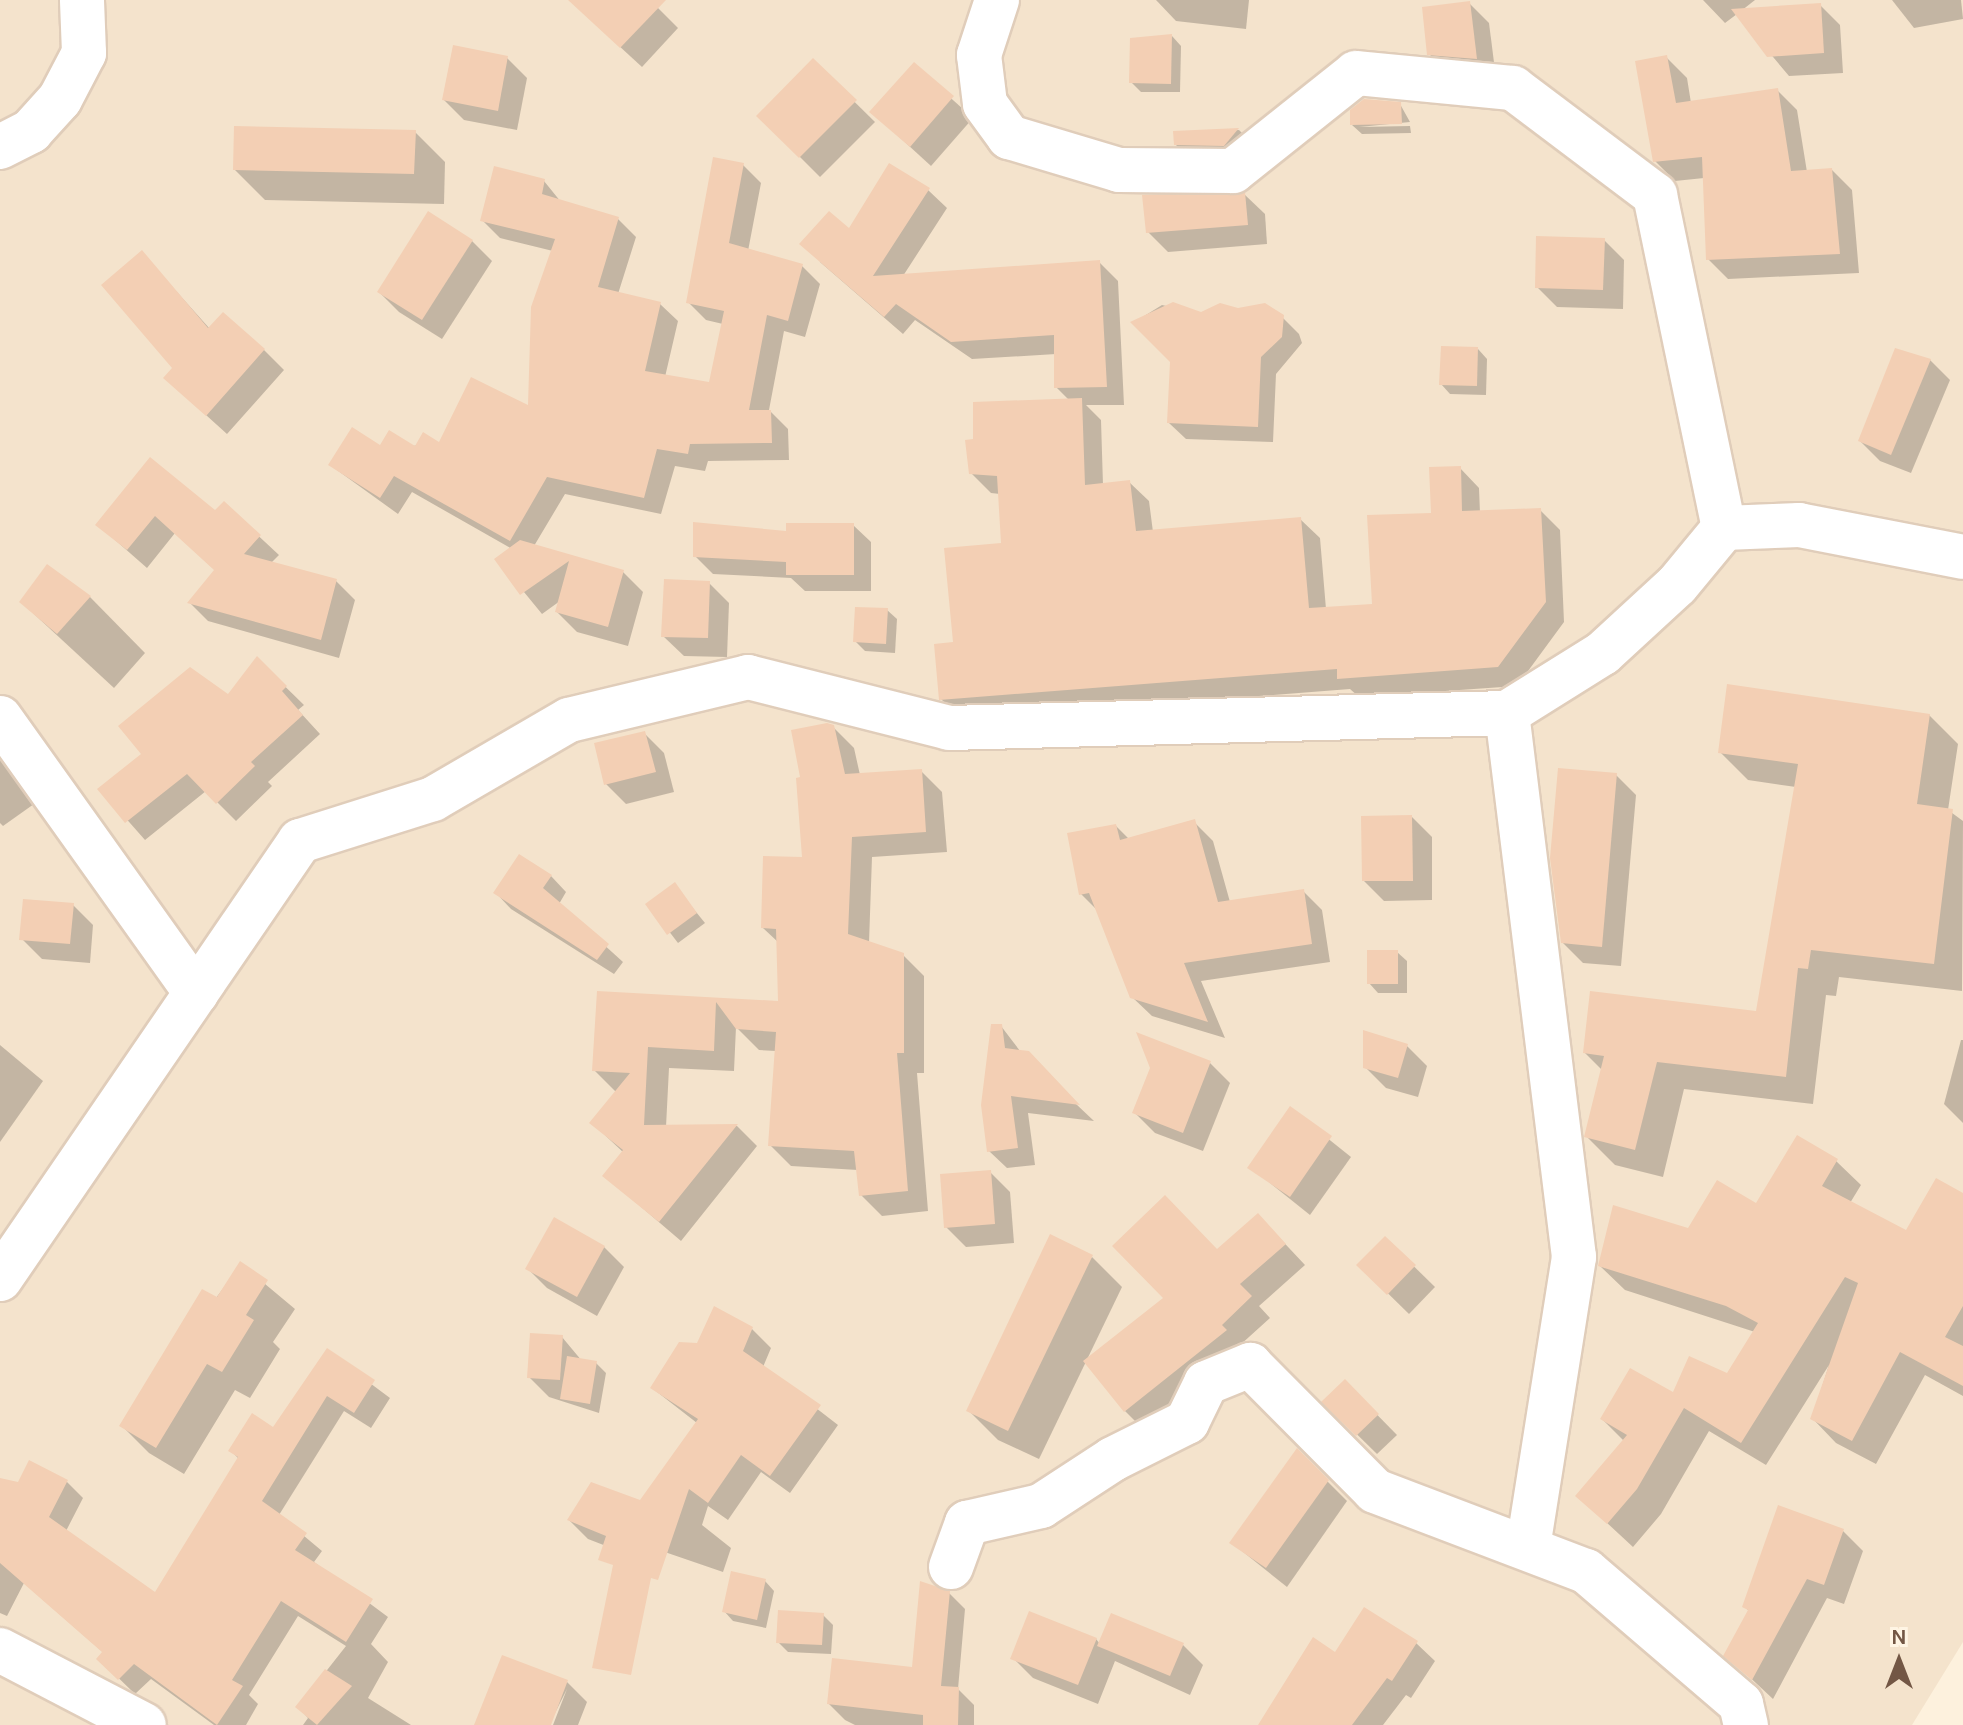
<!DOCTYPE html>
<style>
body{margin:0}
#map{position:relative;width:1963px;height:1725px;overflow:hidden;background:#fdf1dd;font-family:Karla,sans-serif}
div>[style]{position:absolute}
.residential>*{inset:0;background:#f4e3cc}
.shadow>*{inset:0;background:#0003}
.building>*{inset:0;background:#f3cfb4}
.roads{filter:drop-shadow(2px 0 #e0cdba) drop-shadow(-2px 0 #e0cdba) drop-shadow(0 2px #e0cdba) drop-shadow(0 -2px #e0cdba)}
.minor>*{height:44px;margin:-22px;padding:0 22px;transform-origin:22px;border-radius:22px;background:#fff}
span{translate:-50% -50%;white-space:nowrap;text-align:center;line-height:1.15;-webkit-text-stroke:6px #fff5e4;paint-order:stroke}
.north{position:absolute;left:1859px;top:1621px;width:80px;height:80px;-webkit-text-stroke:6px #fff5e4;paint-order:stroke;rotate:0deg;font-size:22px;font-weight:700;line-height:32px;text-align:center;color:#735745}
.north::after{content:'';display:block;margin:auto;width:28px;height:36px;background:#735745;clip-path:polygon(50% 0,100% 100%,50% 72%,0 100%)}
</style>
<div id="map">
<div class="residential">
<div style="clip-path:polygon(0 0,1963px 0,1963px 1642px,1912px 1725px,0 1725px)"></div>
</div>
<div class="shadow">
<div style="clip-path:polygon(597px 0,650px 0,678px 28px,642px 67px,605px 33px)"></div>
<div style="clip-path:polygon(1156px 0,1249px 0,1246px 29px,1176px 21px)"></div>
<div style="clip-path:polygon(1703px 0,1755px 0,1741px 11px,1820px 5px,1840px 25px,1843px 73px,1789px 76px,1737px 14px,1725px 23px)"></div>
<div style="clip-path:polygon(1892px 0,1961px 0,1963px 19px,1914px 28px)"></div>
<div style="clip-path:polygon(1469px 3px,1489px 23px,1496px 78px,1450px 74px,1429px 54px)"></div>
<div style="clip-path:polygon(1172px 36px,1181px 46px,1180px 92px,1141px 92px,1131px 82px)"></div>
<div style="clip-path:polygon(507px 58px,527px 78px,517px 130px,464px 120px,444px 100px)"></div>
<div style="clip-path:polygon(1667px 58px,1687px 78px,1691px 103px,1777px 90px,1797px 110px,1807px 172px,1832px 170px,1852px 190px,1859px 273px,1728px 279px,1708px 259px,1704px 178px,1675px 181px,1655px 161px)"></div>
<div style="clip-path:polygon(813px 61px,875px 122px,820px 177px,759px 116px)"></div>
<div style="clip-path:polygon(914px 65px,973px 118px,931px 166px,872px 112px)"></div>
<div style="clip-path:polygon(1400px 104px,1410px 122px,1359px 127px,1410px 126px,1411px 133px,1362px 134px,1352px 125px)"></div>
<div style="clip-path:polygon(1239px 130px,1258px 149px,1196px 165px,1176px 145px,1175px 133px)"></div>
<div style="clip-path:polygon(415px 132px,445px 162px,444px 204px,265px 200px,235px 170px)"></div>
<div style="clip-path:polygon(743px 165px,761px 183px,748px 251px,802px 266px,820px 284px,805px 337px,784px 331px,769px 410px,788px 429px,789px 460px,708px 461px,705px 471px,675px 466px,661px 514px,565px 494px,534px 546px,623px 572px,643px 592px,628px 646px,577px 632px,557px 612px,560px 601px,542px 614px,497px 559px,512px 549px,412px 492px,398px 514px,330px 465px,381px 448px,440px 444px,530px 408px,553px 251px,500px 238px,483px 221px,544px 181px,561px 202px,618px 219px,636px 237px,618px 294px,660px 304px,678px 321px,665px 377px,711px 385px,723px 324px,706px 320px,688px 302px)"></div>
<div style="clip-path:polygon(928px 190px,947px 208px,903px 276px,1099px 262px,1118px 281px,1124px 405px,1086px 405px,1101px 420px,1103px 485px,1129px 482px,1149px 501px,1153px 532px,1300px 519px,1320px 538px,1326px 609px,1374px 606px,1460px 468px,1479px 488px,1480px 513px,1540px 510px,1560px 530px,1564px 622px,1517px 686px,1359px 697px,1350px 689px,961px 719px,941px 699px,1003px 545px,1000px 494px,991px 493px,971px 473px,1070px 401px,1056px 387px,1056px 354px,972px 359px,915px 320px,903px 334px,820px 262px,849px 231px)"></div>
<div style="clip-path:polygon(1244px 194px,1265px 214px,1267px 244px,1168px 252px,1148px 232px)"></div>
<div style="clip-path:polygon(1604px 240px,1624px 260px,1623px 309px,1557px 307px,1537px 287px)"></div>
<div style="clip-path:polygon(472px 241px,492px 261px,442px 339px,399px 312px,379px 292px)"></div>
<div style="clip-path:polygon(142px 253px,210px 329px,264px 350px,284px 370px,227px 434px,165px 378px,174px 368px)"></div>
<div style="clip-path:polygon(1162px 305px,1201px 314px,1282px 317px,1299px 334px,1302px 343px,1276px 374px,1273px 442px,1186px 439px,1169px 423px,1172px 362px,1133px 323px)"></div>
<div style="clip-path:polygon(1478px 349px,1487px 359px,1486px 395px,1450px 394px,1441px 384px)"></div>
<div style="clip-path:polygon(1930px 360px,1950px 380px,1911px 473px,1880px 461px,1860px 441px)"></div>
<div style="clip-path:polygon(151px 460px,215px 513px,224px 504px,279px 555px,271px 563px,336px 581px,355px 600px,339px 658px,208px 621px,190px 603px,216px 571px,175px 533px,147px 568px,98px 525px)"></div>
<div style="clip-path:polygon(853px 525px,871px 542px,871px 591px,805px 591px,791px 578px,713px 574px,695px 556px,788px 533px)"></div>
<div style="clip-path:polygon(47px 566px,90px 597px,145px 653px,114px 688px,21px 602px)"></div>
<div style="clip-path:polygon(709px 583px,729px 603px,727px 657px,684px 656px,663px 636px)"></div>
<div style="clip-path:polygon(887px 610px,897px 619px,895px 653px,865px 651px,855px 641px)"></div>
<div style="clip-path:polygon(257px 659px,304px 705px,298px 710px,320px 734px,268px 782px,272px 786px,236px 821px,206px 791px,145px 840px,100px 789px,228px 697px)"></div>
<div style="clip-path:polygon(1929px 715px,1958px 744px,1948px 810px,1963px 821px,1962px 991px,1839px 977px,1836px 996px,1826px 995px,1813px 1104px,1684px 1089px,1663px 1177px,1615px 1165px,1587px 1137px,1603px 1071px,1585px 1053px,1758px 1013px,1796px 787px,1748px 780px,1720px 752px)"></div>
<div style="clip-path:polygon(833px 727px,854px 748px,860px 775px,921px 771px,942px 792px,947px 852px,872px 857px,869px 943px,903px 955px,924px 976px,924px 1073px,917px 1073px,928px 1211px,882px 1216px,861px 1195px,858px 1170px,791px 1166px,770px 1145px,776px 1051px,759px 1050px,736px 1027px,734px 1071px,669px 1068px,666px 1127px,737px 1126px,757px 1146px,681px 1241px,605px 1176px,624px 1153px,592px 1123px,617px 1093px,594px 1070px,599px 993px,780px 1003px,779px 943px,763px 928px,804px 860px,802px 779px)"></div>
<div style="clip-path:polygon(644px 733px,664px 753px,674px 792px,626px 804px,606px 784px)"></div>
<div style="clip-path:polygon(0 756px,34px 804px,3px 826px,0 823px)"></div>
<div style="clip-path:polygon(1616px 775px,1636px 795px,1621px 966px,1583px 963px,1562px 942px)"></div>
<div style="clip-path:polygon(1412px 817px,1432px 837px,1432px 900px,1384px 901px,1364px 881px)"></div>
<div style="clip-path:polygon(1194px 822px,1213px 841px,1230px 902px,1303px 891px,1322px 910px,1330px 962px,1201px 981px,1225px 1038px,1152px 1016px,1132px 997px,1098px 911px,1081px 894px,1116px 826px,1129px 839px)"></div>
<div style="clip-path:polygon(551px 876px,566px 892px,559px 904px,623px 962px,614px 974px,511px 909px,496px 893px)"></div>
<div style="clip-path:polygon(674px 885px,705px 923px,678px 943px,648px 904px)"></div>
<div style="clip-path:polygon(73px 905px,93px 925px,90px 963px,42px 959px,22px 939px)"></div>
<div style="clip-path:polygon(1397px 952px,1407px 961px,1407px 993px,1378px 993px,1369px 983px)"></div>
<div style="clip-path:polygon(1001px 1026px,1020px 1051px,1094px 1121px,1028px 1113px,1035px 1165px,1007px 1168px,989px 1151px)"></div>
<div style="clip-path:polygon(1961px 1040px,1963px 1040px,1963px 1123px,1944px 1104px)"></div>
<div style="clip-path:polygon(0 1045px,43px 1081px,0 1142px)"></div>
<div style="clip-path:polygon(1407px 1046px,1427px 1066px,1418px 1097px,1386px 1088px,1365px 1067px)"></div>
<div style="clip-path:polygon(1210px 1063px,1230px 1083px,1203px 1151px,1155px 1133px,1135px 1113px)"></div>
<div style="clip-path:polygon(1291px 1109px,1351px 1157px,1310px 1215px,1250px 1167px)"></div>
<div style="clip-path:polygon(1836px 1161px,1861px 1185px,1850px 1203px,1906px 1233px,1963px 1195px,1963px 1396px,1925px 1375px,1876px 1464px,1836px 1443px,1812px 1418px,1829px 1365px,1766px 1465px,1709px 1431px,1661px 1514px,1633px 1547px,1578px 1496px,1624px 1441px,1602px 1419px,1728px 1375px,1755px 1332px,1625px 1290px,1600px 1266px,1757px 1206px)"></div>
<div style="clip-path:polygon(990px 1172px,1010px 1192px,1014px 1243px,966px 1247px,946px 1227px)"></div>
<div style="clip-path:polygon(1258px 1215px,1305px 1265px,1259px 1306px,1270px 1318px,1145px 1431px,1125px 1411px,1166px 1298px)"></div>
<div style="clip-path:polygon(1385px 1238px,1435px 1287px,1409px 1314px,1359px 1265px)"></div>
<div style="clip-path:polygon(604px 1247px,624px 1267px,597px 1316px,547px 1288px,527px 1268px)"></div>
<div style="clip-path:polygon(1092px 1257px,1122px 1287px,1039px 1459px,998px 1440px,968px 1410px)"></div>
<div style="clip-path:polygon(241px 1264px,295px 1309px,273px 1342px,280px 1349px,250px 1398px,235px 1390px,184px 1474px,149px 1453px,122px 1426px)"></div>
<div style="clip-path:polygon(752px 1329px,771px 1348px,763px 1367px,838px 1425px,790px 1493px,761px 1472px,728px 1520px,708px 1506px,702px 1525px,731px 1548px,723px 1572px,656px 1549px,650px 1563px,588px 1539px,569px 1520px,641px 1502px,697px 1423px,652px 1388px,699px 1345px)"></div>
<div style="clip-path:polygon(562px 1337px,582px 1361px,596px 1363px,606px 1373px,599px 1413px,549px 1397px,529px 1377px)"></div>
<div style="clip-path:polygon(327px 1351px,390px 1398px,371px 1428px,344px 1411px,279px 1515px,322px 1551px,314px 1562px,388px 1617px,371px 1644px,388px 1662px,368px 1698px,411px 1725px,303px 1725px,308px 1718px,298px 1707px,346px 1646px,298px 1616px,249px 1695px,258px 1704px,246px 1725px,214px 1725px,151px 1679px,135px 1694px,99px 1659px,104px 1653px,24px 1583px,7px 1616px,0 1613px,0 1480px,19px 1484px,30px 1462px,67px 1482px,83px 1498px,66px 1531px,155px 1595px,239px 1459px,231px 1451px,274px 1429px)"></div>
<div style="clip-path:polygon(1345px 1382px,1397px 1435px,1377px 1454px,1324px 1402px)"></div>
<div style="clip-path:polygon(1297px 1451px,1347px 1501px,1287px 1587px,1232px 1543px)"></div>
<div style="clip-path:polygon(1843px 1531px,1863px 1551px,1844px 1604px,1827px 1598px,1773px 1699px,1726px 1655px,1749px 1611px,1744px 1606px)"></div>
<div style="clip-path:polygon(765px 1581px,774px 1591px,766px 1628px,733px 1621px,724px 1611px)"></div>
<div style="clip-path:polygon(949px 1593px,965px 1609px,958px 1689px,974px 1705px,974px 1725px,855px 1725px,845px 1720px,829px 1704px,914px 1669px)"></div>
<div style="clip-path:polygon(823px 1615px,833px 1625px,831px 1654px,788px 1652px,778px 1642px)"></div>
<div style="clip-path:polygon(1096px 1639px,1100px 1644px,1183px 1645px,1203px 1665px,1190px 1695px,1115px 1661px,1098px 1704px,1033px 1678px,1013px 1658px)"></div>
<div style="clip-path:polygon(1416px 1643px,1435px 1661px,1411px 1698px,1406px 1695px,1383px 1725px,1259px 1725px,1335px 1655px)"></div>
<div style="clip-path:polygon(567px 1682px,587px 1702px,578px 1725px,553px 1725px,567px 1689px,549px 1725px,477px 1725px)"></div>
</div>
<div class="building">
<div style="clip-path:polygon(568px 0,666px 0,620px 48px)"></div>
<div style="clip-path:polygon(1470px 1px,1477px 59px,1427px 55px,1422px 7px)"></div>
<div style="clip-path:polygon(1821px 3px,1824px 53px,1767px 57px,1731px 9px)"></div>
<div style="clip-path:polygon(1172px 34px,1171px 84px,1129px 83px,1130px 38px)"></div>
<div style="clip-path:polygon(453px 45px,508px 56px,498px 111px,442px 100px)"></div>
<div style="clip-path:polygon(1667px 55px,1676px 103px,1778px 88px,1791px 171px,1832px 168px,1840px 254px,1706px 260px,1702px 157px,1653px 162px,1635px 61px)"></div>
<div style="clip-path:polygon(813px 58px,857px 100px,799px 158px,756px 116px)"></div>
<div style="clip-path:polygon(914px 62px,954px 96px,910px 147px,869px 112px)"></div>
<div style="clip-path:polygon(1364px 99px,1401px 102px,1402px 124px,1350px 125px,1350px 110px)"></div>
<div style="clip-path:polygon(234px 126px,416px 130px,414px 174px,233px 170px)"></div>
<div style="clip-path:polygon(1239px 128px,1224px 146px,1174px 145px,1173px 131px)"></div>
<div style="clip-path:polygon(713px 157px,744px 163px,729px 243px,803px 264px,788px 321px,767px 315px,749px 410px,771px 410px,772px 443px,690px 444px,688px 454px,657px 449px,644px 498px,547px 477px,510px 541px,394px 476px,380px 498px,328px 465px,352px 427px,380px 445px,389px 430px,415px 446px,423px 432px,439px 442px,471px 377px,528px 405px,531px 307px,555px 239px,480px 221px,494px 166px,545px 179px,542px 194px,619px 217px,598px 287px,661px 302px,645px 371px,709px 382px,724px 311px,686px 303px)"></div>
<div style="clip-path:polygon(889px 163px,930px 188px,873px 276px,1100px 260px,1107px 387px,1054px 388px,1054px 335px,951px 342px,896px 304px,884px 317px,799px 244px,829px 211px,849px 228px)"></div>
<div style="clip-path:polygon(1245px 192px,1248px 225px,1146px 233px,1142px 195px)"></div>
<div style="clip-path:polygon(428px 211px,473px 240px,422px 320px,377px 292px)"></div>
<div style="clip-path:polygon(1536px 236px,1605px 238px,1603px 290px,1535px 288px)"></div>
<div style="clip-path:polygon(142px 250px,208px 328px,223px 312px,265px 349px,206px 416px,163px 378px,172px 368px,101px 285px)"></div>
<div style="clip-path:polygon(1173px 302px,1201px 312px,1220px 303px,1238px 308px,1265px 303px,1284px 315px,1282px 337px,1261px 357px,1258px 427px,1167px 423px,1170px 362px,1130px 322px)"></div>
<div style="clip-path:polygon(1441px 346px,1478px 347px,1477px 386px,1439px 385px)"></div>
<div style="clip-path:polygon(1895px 348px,1931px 359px,1891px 455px,1858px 441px)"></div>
<div style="clip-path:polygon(1082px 398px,1085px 485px,1130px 480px,1136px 531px,1301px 517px,1309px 608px,1372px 604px,1367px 515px,1431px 513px,1429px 467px,1461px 466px,1462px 511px,1541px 508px,1546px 602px,1498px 667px,1337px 679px,1337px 669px,939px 700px,934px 644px,953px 642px,944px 548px,1001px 543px,997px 476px,969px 474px,965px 440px,973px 439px,973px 402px)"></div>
<div style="clip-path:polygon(150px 457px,215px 510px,224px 501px,261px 535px,244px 554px,337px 579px,321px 640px,187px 603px,214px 570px,155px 516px,127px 550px,95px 525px)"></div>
<div style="clip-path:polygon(693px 522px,786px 531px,786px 523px,854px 523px,854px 575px,786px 575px,786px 562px,693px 557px)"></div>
<div style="clip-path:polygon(520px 540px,624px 570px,608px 627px,555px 612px,569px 561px,520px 595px,494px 559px)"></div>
<div style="clip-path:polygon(47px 564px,91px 596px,57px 634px,19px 602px)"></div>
<div style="clip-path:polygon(664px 579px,710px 581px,708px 638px,661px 637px)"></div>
<div style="clip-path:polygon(855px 607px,888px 608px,886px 644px,853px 642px)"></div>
<div style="clip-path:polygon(257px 656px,287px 686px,282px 691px,303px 715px,251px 762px,255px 766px,216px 804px,187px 774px,125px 823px,97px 789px,141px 754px,118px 726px,190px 667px,228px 694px)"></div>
<div style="clip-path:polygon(1727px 684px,1930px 714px,1917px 804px,1953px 809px,1934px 964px,1811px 950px,1808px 969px,1798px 968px,1786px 1077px,1657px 1062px,1635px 1150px,1584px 1137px,1604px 1056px,1583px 1053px,1590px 991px,1756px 1011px,1798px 764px,1718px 753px)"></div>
<div style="clip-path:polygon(827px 723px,834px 725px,845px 774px,922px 769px,926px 832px,852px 837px,848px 934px,904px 953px,904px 1053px,897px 1053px,908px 1191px,859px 1196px,854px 1151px,768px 1146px,776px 1032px,736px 1029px,716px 1002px,714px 1051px,648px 1047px,644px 1125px,738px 1124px,659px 1222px,602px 1176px,623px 1150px,589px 1123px,630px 1073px,592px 1071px,597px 991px,778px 1001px,776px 929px,761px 928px,763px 856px,802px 857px,796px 778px,800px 777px,791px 730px)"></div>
<div style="clip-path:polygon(645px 731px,656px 772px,604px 785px,594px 743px)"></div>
<div style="clip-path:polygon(1558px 768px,1617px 773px,1602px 947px,1561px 943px,1550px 858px)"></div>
<div style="clip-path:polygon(1412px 815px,1413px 881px,1362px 881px,1361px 816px)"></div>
<div style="clip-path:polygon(1195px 819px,1218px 902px,1304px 889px,1312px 944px,1184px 963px,1208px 1022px,1130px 998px,1089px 893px,1079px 895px,1067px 833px,1116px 824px,1120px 840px)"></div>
<div style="clip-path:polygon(519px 854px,552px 875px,543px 888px,609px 944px,597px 960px,493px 893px)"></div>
<div style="clip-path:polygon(675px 882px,697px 913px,667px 935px,645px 904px)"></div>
<div style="clip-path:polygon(23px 899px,74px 903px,70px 944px,19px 940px)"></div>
<div style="clip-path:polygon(1367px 950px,1398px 950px,1398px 984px,1367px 984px)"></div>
<div style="clip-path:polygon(991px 1024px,1002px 1024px,1005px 1048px,1029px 1051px,1080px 1105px,1011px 1096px,1018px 1148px,987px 1152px,981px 1105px)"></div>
<div style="clip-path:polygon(1363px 1030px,1408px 1044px,1398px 1078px,1363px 1068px)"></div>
<div style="clip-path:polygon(1136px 1032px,1211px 1061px,1183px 1133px,1132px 1113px,1150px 1068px)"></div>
<div style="clip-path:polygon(1290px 1106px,1332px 1136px,1290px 1197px,1247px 1168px)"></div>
<div style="clip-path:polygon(1797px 1135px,1838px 1159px,1822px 1186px,1906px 1230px,1936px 1178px,1963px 1193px,1963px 1306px,1945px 1337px,1963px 1346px,1963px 1386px,1900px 1352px,1852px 1441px,1810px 1419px,1858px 1283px,1845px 1277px,1741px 1443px,1684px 1408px,1637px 1489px,1607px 1524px,1575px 1496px,1627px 1435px,1600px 1419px,1630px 1368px,1673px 1392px,1689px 1356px,1727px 1373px,1758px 1323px,1726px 1306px,1598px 1266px,1613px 1205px,1688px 1228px,1717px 1180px,1756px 1203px)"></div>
<div style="clip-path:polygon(991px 1170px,995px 1224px,944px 1228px,940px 1174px)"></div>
<div style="clip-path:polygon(1165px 1195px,1217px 1249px,1258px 1213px,1286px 1244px,1240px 1284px,1252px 1296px,1222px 1325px,1227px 1330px,1124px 1412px,1083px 1361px,1163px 1298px,1112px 1246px)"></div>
<div style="clip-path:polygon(554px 1217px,605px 1246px,577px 1297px,525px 1269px)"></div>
<div style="clip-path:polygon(1050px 1234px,1093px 1255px,1008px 1431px,966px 1411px)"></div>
<div style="clip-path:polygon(1385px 1236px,1416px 1265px,1387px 1295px,1356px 1265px)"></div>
<div style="clip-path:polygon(240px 1261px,268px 1280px,246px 1315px,254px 1320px,222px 1372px,207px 1364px,156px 1448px,119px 1426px,202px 1289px,217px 1297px)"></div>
<div style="clip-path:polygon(714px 1306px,753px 1327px,743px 1351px,821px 1405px,770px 1476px,741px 1455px,708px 1503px,689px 1489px,658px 1580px,651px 1578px,631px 1675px,592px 1668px,613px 1565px,598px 1560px,606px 1536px,567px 1520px,591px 1482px,640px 1500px,698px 1419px,650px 1388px,679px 1342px,697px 1343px)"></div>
<div style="clip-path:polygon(530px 1333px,563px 1335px,560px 1380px,527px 1378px)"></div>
<div style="clip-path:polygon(327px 1348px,375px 1380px,354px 1413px,327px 1396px,262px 1501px,307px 1533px,295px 1550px,373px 1599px,346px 1642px,281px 1601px,232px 1680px,243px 1686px,217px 1725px,134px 1664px,118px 1680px,96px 1659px,102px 1652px,0 1563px,0 1478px,18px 1482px,29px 1460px,68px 1480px,49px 1517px,155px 1592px,238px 1457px,228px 1451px,252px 1413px,273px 1427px)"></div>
<div style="clip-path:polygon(567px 1356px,597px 1361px,590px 1404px,560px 1399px)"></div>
<div style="clip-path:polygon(1345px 1379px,1379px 1414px,1356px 1436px,1321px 1402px)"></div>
<div style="clip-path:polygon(1297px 1448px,1329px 1480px,1266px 1568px,1229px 1543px)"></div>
<div style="clip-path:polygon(1778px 1505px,1844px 1529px,1824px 1585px,1807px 1579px,1752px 1680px,1723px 1656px,1748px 1610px,1742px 1607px)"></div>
<div style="clip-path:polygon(731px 1571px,766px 1579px,757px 1620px,722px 1612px)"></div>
<div style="clip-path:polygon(920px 1581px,950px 1591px,941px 1686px,959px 1687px,958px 1725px,923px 1725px,923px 1715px,827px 1704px,832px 1658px,912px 1667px)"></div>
<div style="clip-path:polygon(1364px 1607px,1418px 1641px,1392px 1681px,1387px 1678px,1352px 1725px,1258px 1725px,1313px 1637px,1335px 1652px)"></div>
<div style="clip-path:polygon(778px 1610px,824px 1613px,822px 1645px,776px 1643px)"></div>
<div style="clip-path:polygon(1029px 1611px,1097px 1638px,1078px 1685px,1010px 1659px)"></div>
<div style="clip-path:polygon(1111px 1613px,1184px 1643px,1170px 1676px,1097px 1646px)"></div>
<div style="clip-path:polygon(502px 1655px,568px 1680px,551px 1725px,474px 1725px)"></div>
<div style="clip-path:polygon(325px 1669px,352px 1686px,317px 1725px,295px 1707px)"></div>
</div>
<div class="roads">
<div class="minor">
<div style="left:997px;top:0;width:58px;rotate:108.1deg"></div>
<div style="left:979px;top:55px;width:49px;rotate:83deg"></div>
<div style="left:985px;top:104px;width:41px;rotate:54deg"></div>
<div style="left:1009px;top:137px;width:115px;rotate:16.7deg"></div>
<div style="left:1119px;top:170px;width:114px;rotate:0.5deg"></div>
<div style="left:1233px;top:171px;width:157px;rotate:-38.5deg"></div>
<div style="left:1356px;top:73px;width:158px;rotate:5.5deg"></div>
<div style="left:1513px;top:88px;width:178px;rotate:37deg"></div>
<div style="left:1655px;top:195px;width:340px;rotate:78.3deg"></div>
<div style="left:0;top:147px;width:35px;rotate:-27deg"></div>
<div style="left:31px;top:131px;width:43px;rotate:-47.8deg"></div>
<div style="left:60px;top:99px;width:52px;rotate:-62.4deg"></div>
<div style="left:84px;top:53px;width:53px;rotate:-92.2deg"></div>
<div style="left:1507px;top:713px;width:548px;rotate:82.98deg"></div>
<div style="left:1574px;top:1257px;width:293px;rotate:99deg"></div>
<div style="left:0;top:718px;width:338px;rotate:54.5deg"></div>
<div style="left:0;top:1279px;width:531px;rotate:-55.59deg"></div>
<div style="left:300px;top:841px;width:139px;rotate:-17.5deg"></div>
<div style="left:433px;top:799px;width:157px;rotate:-30.2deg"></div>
<div style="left:569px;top:720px;width:184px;rotate:-13.5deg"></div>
<div style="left:748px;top:677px;width:207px;rotate:14.2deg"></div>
<div style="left:949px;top:728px;width:558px;rotate:-1.54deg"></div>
<div style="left:1507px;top:713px;width:113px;rotate:-32deg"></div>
<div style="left:1603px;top:653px;width:100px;rotate:-42.6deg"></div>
<div style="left:1677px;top:585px;width:74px;rotate:-50.5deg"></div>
<div style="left:1724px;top:528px;width:75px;rotate:-2.3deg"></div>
<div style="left:1799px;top:525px;width:167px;rotate:11deg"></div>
<div style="left:951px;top:1567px;width:47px;rotate:-70deg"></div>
<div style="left:967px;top:1523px;width:76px;rotate:-12.9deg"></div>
<div style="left:1041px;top:1506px;width:86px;rotate:-33.1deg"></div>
<div style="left:1113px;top:1459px;width:83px;rotate:-26.6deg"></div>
<div style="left:1187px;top:1422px;width:43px;rotate:-64deg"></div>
<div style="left:1206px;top:1383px;width:48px;rotate:-22.2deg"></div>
<div style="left:1250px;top:1365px;width:177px;rotate:45.2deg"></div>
<div style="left:1375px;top:1491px;width:226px;rotate:20.8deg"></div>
<div style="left:1586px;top:1571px;width:204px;rotate:40.6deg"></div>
<div style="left:1741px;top:1704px;width:22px;rotate:77deg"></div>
<div style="left:0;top:1650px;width:162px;rotate:27.5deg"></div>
</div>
</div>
<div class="north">N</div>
</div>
